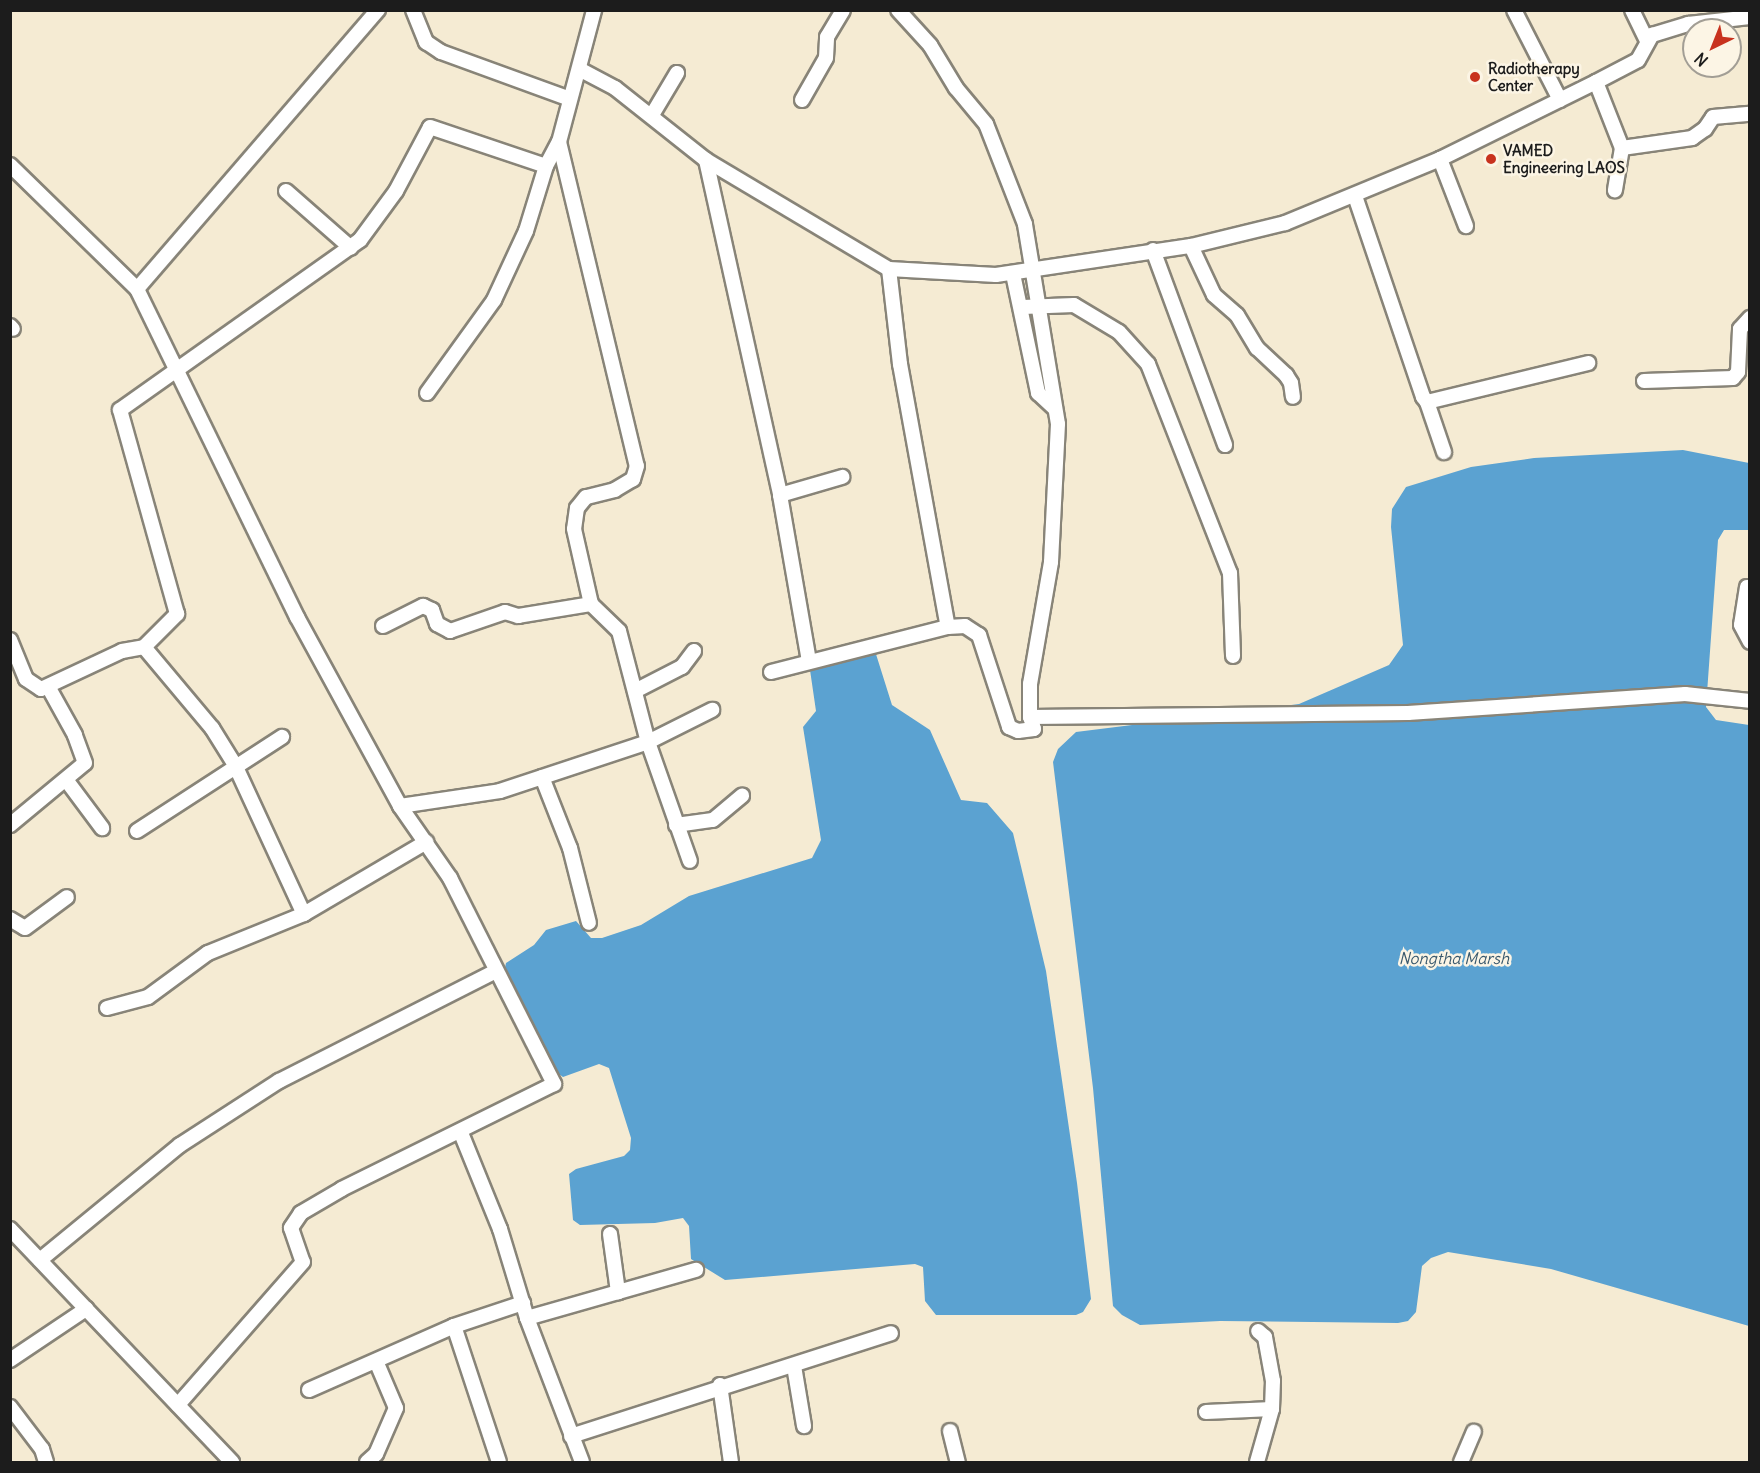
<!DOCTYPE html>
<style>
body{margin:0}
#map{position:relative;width:1760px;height:1473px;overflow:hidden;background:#f5ebd3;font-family:Delius,sans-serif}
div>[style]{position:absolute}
.water>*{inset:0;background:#5ba2d1}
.roads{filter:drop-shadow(2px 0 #888478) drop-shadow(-2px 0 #888478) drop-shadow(0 2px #888478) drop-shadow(0 -2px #888478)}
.minor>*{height:14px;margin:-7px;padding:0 7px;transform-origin:7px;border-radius:7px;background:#fff}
.dots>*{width:16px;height:16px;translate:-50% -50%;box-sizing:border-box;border:3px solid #fcf5e5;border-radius:50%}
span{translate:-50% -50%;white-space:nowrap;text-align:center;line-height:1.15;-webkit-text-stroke:5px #fcf5e5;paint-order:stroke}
.poi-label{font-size:15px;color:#1c1c1c;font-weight:700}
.left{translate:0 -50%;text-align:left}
.water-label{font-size:16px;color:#38586d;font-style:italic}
.frame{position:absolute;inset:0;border:12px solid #1c1c1c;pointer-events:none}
.north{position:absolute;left:1682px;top:18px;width:60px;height:60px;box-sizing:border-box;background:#fcf5e5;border:2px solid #a29e95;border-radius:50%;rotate:223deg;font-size:16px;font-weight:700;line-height:24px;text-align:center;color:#1c1c1c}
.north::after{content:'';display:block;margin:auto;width:21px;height:27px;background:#c8321e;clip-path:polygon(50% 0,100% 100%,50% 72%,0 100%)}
</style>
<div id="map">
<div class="water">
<div style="clip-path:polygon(1683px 450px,1749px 463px,1749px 530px,1724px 530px,1718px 540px,1706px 707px,1716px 720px,1749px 725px,1749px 1326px,1551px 1269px,1448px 1252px,1431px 1258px,1422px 1266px,1416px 1312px,1408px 1321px,1398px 1323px,1220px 1321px,1140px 1325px,1122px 1315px,1113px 1306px,1093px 1088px,1053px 762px,1058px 749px,1076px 732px,1299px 704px,1389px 665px,1403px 645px,1391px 527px,1392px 509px,1406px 487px,1471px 467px,1534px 458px)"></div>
<div style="clip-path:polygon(875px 651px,892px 705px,930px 730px,961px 800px,987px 803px,1013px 833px,1046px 971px,1077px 1183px,1091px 1299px,1083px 1312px,1076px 1315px,936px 1315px,925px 1301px,923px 1267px,915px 1264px,725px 1280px,691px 1259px,689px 1226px,683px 1218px,655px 1223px,580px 1225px,573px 1220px,569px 1174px,576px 1169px,624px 1156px,630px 1150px,631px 1138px,609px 1068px,599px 1064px,563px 1077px,556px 1072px,504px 972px,506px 963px,534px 945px,546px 930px,576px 921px,591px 938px,602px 938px,641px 925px,689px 896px,812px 858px,821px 840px,803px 727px,816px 711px,810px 670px,814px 666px)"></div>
</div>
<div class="roads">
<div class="minor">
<div style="left:413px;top:10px;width:35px;rotate:68deg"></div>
<div style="left:426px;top:42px;width:18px;rotate:34deg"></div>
<div style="left:441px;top:52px;width:137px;rotate:20deg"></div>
<div style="left:1514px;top:10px;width:101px;rotate:62.9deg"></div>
<div style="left:1632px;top:10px;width:32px;rotate:64deg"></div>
<div style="left:579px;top:69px;width:41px;rotate:27.8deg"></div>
<div style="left:615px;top:88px;width:116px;rotate:38.4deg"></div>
<div style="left:706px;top:160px;width:213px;rotate:30.8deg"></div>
<div style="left:889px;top:269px;width:107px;rotate:3.2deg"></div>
<div style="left:996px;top:275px;width:197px;rotate:-8.5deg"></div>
<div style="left:1191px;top:246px;width:97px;rotate:-13.7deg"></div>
<div style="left:1285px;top:223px;width:168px;rotate:-22.4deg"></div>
<div style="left:1440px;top:159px;width:174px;rotate:-26.3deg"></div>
<div style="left:1596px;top:82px;width:47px;rotate:-27.6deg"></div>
<div style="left:1638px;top:60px;width:29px;rotate:-61deg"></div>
<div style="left:1652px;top:35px;width:38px;rotate:-17deg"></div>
<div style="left:1688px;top:24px;width:62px;rotate:-6.4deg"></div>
<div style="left:1596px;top:82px;width:71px;rotate:68.5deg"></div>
<div style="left:1622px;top:148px;width:43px;rotate:99.5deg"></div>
<div style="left:802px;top:100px;width:48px;rotate:-60.3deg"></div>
<div style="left:826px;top:58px;width:21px;rotate:-87deg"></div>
<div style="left:827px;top:37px;width:31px;rotate:-59deg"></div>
<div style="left:652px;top:115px;width:49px;rotate:-59.2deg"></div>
<div style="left:559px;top:142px;width:333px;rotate:76.5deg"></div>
<div style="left:637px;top:466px;width:14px;rotate:107deg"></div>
<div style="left:633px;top:479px;width:21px;rotate:149deg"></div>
<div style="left:615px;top:490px;width:30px;rotate:166deg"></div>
<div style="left:586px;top:497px;width:14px;rotate:129deg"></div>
<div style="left:577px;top:508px;width:21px;rotate:98deg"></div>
<div style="left:574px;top:529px;width:77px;rotate:77.2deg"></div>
<div style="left:591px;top:604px;width:39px;rotate:44deg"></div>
<div style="left:619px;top:631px;width:115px;rotate:75.4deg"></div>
<div style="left:648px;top:742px;width:126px;rotate:70.6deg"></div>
<div style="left:1622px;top:148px;width:71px;rotate:-8.1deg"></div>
<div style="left:1692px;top:138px;width:16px;rotate:-35deg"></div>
<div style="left:1705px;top:129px;width:14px;rotate:-56deg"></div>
<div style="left:1713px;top:117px;width:37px;rotate:-5deg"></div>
<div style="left:1440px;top:159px;width:72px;rotate:68.8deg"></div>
<div style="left:706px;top:160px;width:343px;rotate:77.5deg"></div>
<div style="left:780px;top:495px;width:169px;rotate:80.1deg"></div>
<div style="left:10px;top:165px;width:177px;rotate:44.3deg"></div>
<div style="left:137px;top:289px;width:365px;rotate:64deg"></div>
<div style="left:297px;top:617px;width:215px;rotate:61.4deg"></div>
<div style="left:400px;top:806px;width:88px;rotate:55.2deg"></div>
<div style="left:450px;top:878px;width:231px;rotate:63.2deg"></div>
<div style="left:554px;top:1084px;width:237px;rotate:153.7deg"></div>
<div style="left:342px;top:1189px;width:48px;rotate:149.7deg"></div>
<div style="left:301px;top:1213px;width:18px;rotate:124deg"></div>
<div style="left:291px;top:1228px;width:36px;rotate:71deg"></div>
<div style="left:303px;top:1262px;width:190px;rotate:131.2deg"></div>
<div style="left:286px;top:191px;width:86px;rotate:41.2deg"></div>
<div style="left:1355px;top:196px;width:212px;rotate:71.3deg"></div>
<div style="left:1423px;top:397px;width:6px;rotate:51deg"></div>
<div style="left:1427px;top:402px;width:166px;rotate:-13.6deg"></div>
<div style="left:1191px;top:246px;width:54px;rotate:64.9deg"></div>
<div style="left:1214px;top:295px;width:30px;rotate:41deg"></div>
<div style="left:1237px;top:315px;width:39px;rotate:59deg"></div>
<div style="left:1257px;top:348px;width:40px;rotate:43deg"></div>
<div style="left:1286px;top:375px;width:9px;rotate:58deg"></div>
<div style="left:1291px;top:383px;width:14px;rotate:82deg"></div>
<div style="left:1153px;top:250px;width:208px;rotate:69.7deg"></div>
<div style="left:889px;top:269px;width:96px;rotate:83.4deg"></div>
<div style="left:900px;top:364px;width:267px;rotate:79.7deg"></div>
<div style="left:1013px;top:274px;width:122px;rotate:78.1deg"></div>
<div style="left:1038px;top:393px;width:22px;rotate:43deg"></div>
<div style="left:137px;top:289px;width:369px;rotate:-49.2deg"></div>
<div style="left:1023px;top:307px;width:51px;rotate:-2.2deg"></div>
<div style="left:1074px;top:305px;width:52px;rotate:31deg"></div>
<div style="left:1119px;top:332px;width:43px;rotate:47.8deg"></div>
<div style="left:1148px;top:364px;width:225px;rotate:68.6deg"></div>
<div style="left:1230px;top:573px;width:83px;rotate:87.9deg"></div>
<div style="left:10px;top:326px;width:4px;rotate:45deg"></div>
<div style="left:1644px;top:381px;width:89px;rotate:-1.9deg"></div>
<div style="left:1733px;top:378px;width:8px;rotate:-50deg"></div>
<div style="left:1738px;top:372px;width:43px;rotate:-87.3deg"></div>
<div style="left:1740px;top:329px;width:15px;rotate:-48deg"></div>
<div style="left:427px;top:393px;width:115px;rotate:-54.2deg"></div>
<div style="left:494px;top:300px;width:76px;rotate:-65.1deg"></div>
<div style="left:526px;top:231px;width:68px;rotate:-72.9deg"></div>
<div style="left:546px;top:166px;width:27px;rotate:-62deg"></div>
<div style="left:559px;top:142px;width:137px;rotate:-75.1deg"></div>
<div style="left:1427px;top:402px;width:53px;rotate:71.2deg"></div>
<div style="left:780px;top:495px;width:65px;rotate:-16.2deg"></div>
<div style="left:1747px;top:587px;width:38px;rotate:99deg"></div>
<div style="left:1741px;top:625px;width:19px;rotate:62deg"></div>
<div style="left:383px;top:626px;width:45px;rotate:-26.6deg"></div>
<div style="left:423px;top:606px;width:10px;rotate:24deg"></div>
<div style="left:432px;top:610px;width:15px;rotate:70deg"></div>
<div style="left:437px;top:624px;width:15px;rotate:28deg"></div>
<div style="left:450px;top:631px;width:58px;rotate:-19.1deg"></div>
<div style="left:505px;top:612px;width:14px;rotate:17deg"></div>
<div style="left:518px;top:616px;width:74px;rotate:-9.3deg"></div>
<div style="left:10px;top:640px;width:42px;rotate:67.7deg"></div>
<div style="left:26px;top:679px;width:18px;rotate:34deg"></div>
<div style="left:41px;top:689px;width:89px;rotate:-25.1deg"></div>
<div style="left:122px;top:651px;width:22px;rotate:-10deg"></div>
<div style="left:144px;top:647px;width:47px;rotate:-45deg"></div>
<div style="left:177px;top:614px;width:212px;rotate:-105.6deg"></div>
<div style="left:120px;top:410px;width:294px;rotate:-35.3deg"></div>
<div style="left:360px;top:240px;width:61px;rotate:-53.7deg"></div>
<div style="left:396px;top:191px;width:72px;rotate:-62deg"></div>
<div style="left:430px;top:127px;width:122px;rotate:18.6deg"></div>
<div style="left:144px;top:647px;width:106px;rotate:50deg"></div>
<div style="left:212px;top:728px;width:44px;rotate:58.1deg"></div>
<div style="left:235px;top:765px;width:164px;rotate:65.2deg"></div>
<div style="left:771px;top:672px;width:183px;rotate:-14.3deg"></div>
<div style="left:948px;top:627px;width:17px;rotate:-3deg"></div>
<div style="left:965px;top:626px;width:17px;rotate:33deg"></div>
<div style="left:979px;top:635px;width:97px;rotate:71.9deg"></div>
<div style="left:1009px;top:727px;width:10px;rotate:24deg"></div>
<div style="left:1018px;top:731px;width:16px;rotate:-7deg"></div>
<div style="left:1034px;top:729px;width:13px;rotate:-108deg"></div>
<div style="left:1030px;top:717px;width:33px;rotate:-90deg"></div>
<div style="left:1030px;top:684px;width:124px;rotate:-80.2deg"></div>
<div style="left:1051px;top:562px;width:138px;rotate:-87.1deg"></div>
<div style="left:1058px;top:424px;width:203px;rotate:-99.4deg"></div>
<div style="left:1025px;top:224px;width:107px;rotate:-111.3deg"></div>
<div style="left:986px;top:124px;width:47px;rotate:-129.8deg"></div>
<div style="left:956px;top:88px;width:50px;rotate:-121.2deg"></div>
<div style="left:930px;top:45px;width:47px;rotate:-132.4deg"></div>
<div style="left:635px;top:691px;width:53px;rotate:-27.1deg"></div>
<div style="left:682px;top:667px;width:20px;rotate:-53deg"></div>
<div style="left:1030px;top:717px;width:378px;rotate:-0.6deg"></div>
<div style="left:1408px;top:713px;width:278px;rotate:-3.9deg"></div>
<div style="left:1685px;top:694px;width:65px;rotate:6.1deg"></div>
<div style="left:542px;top:777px;width:76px;rotate:68.5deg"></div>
<div style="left:570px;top:848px;width:77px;rotate:75.8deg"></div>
<div style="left:67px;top:781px;width:59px;rotate:53.3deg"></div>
<div style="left:400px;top:806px;width:101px;rotate:-8.5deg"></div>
<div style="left:500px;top:791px;width:156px;rotate:-18.3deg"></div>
<div style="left:648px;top:742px;width:72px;rotate:-26.6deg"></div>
<div style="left:10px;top:825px;width:97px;rotate:-39.6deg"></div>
<div style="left:85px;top:763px;width:30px;rotate:-110deg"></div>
<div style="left:75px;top:735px;width:54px;rotate:-119deg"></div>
<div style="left:676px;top:825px;width:37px;rotate:-8deg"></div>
<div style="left:713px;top:820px;width:38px;rotate:-40deg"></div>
<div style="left:137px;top:831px;width:173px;rotate:-33deg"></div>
<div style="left:10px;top:919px;width:17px;rotate:31deg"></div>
<div style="left:25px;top:928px;width:52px;rotate:-36.4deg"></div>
<div style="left:107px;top:1008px;width:42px;rotate:-15deg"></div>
<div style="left:148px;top:997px;width:74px;rotate:-36.3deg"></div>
<div style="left:208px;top:953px;width:104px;rotate:-22.1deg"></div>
<div style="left:304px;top:914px;width:142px;rotate:-30.5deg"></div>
<div style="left:461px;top:1133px;width:104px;rotate:67.9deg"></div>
<div style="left:500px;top:1229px;width:93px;rotate:73.1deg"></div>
<div style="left:527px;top:1318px;width:154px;rotate:69.1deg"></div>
<div style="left:10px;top:1229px;width:322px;rotate:46.4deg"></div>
<div style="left:610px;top:1234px;width:59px;rotate:82.1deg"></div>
<div style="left:40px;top:1260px;width:181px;rotate:-39.4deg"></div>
<div style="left:180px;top:1145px;width:118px;rotate:-32.9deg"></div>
<div style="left:279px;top:1081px;width:243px;rotate:-26.9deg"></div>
<div style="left:527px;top:1318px;width:176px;rotate:-15.9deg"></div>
<div style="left:454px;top:1326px;width:143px;rotate:71.7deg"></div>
<div style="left:10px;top:1360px;width:92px;rotate:-33.9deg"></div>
<div style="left:794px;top:1366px;width:61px;rotate:80.5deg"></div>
<div style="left:720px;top:1385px;width:78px;rotate:81.9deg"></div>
<div style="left:309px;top:1390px;width:158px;rotate:-23.8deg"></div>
<div style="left:454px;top:1326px;width:73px;rotate:-18.4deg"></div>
<div style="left:10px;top:1407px;width:53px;rotate:52.7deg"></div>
<div style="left:42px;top:1449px;width:14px;rotate:73deg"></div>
<div style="left:1206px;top:1412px;width:66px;rotate:-2.6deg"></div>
<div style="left:950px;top:1431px;width:32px;rotate:76deg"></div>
<div style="left:571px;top:1436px;width:336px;rotate:-17.8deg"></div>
<div style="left:367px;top:1462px;width:12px;rotate:-42deg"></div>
<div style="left:376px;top:1454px;width:50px;rotate:-66.5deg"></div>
<div style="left:396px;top:1408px;width:51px;rotate:-113.1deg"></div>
<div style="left:1257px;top:1462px;width:55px;rotate:-74.2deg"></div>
<div style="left:1272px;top:1409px;width:28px;rotate:-88deg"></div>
<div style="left:1273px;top:1381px;width:45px;rotate:-100.3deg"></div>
<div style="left:1265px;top:1337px;width:9px;rotate:-139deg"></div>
<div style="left:1461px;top:1462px;width:33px;rotate:-67deg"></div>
</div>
</div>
<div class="dots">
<div style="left:1475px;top:77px;background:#c8321e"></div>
<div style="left:1491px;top:159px;background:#c8321e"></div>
</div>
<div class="poi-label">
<span class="left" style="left:1488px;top:77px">Radiotherapy<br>Center</span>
<span class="left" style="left:1503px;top:159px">VAMED<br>Engineering LAOS</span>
</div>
<div class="water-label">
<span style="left:1454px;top:958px">Nongtha Marsh</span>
</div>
<div class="frame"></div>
<div class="north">N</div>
</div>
